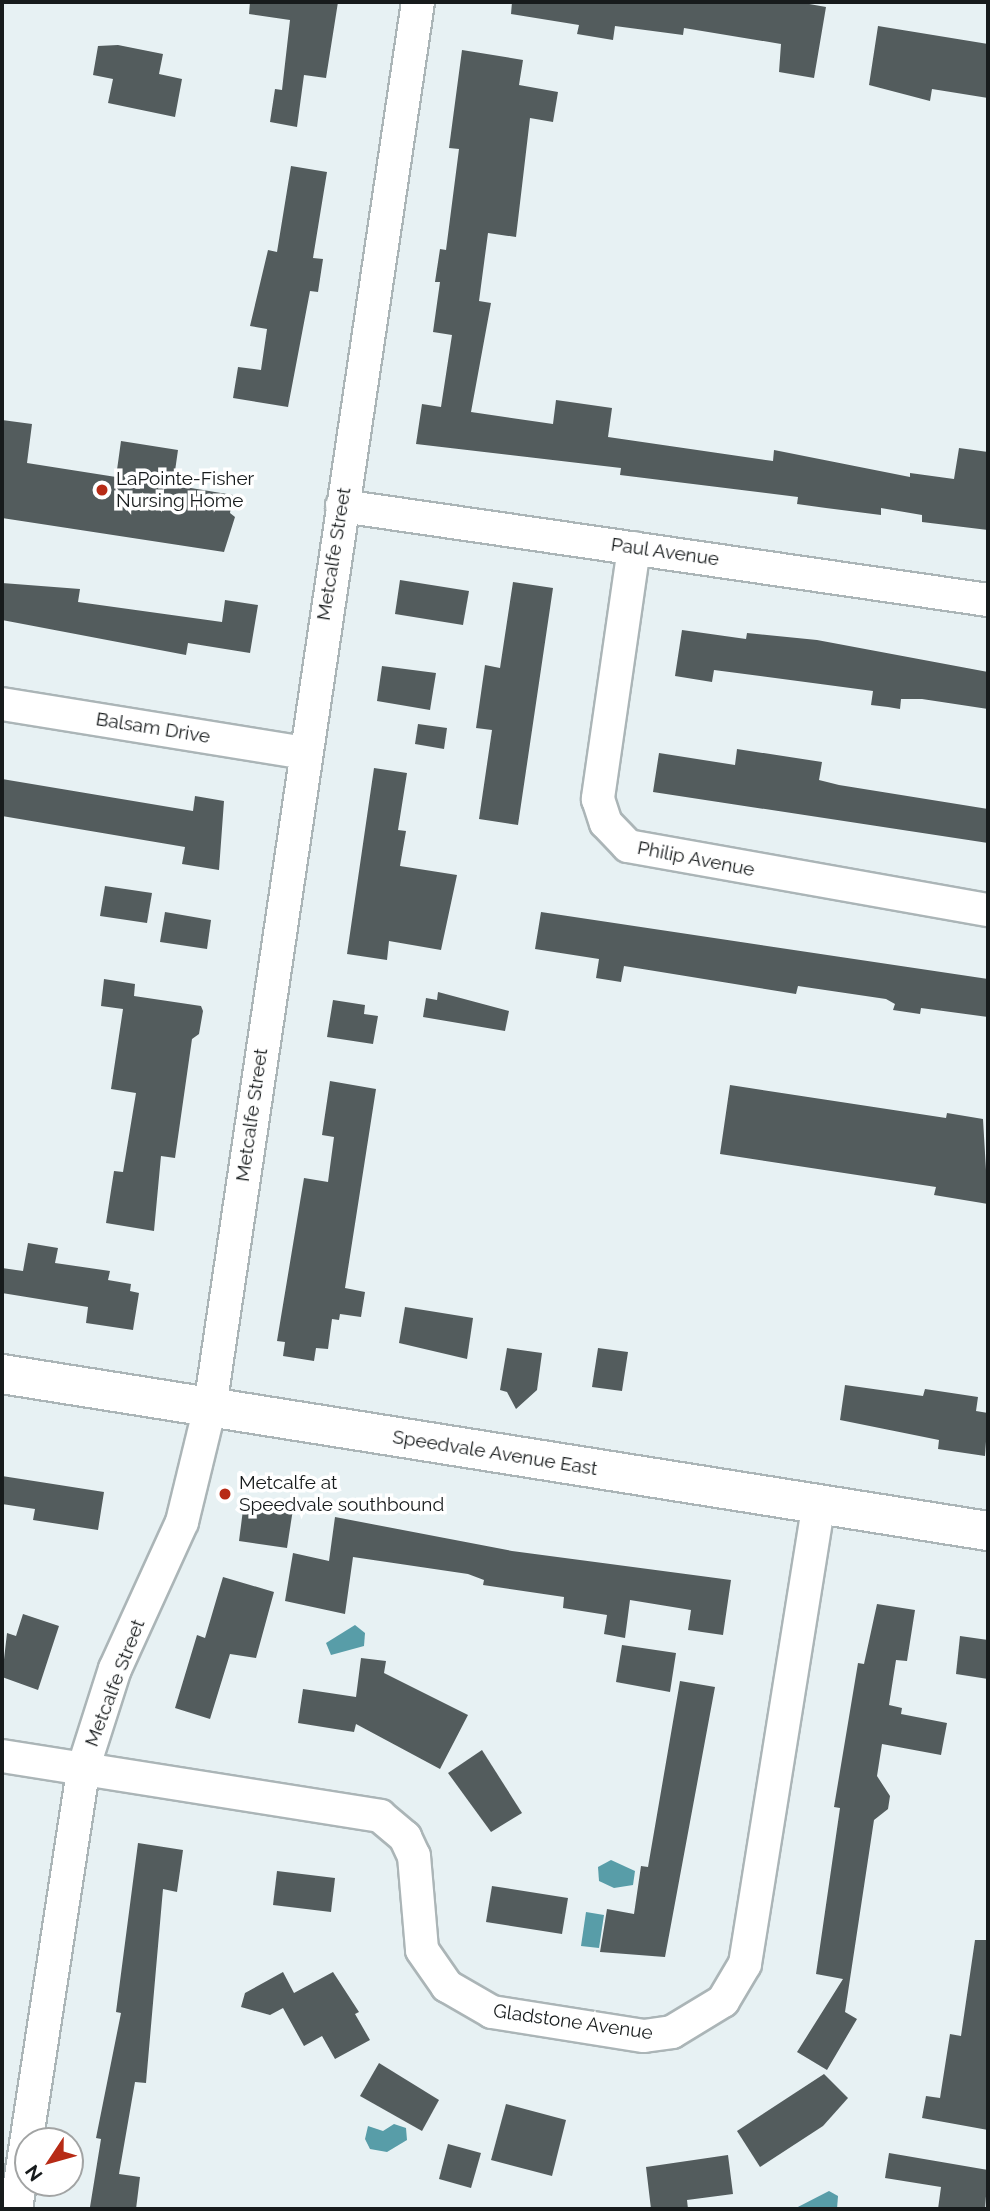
<!DOCTYPE html>
<style>
body{margin:0}
#map{position:relative;width:990px;height:2211px;overflow:hidden;background:#e7f1f3;font-family:Raleway,sans-serif}
div>[style]{position:absolute}
.water>*{inset:0;background:#589da8}
.building>*{inset:0;background:#535c5d}
.roads{filter:drop-shadow(2px 0 #abb5b7) drop-shadow(-2px 0 #abb5b7) drop-shadow(0 2px #abb5b7) drop-shadow(0 -2px #abb5b7)}
.minor>*{height:32px;margin:-16px;padding:0 16px;transform-origin:16px;border-radius:16px;background:#fff}
.major>*{height:38px;margin:-19px;padding:0 19px;transform-origin:19px;border-radius:19px;background:#fff}
.dots>*{width:19px;height:19px;translate:-50% -50%;box-sizing:border-box;border:4px solid #fff;border-radius:50%}
span{translate:-50% -50%;white-space:nowrap;text-align:center;line-height:1.15;-webkit-text-stroke:7px #fff;paint-order:stroke}
.poi-label{font-size:19px;color:#171b1c}
.left{translate:0 -50%;text-align:left}
.street-label{font-size:19px;color:#171b1c}
.frame{position:absolute;inset:0;border:4px solid #171b1c;pointer-events:none}
.north{position:absolute;left:14px;top:2127px;width:70px;height:70px;box-sizing:border-box;background:#fff;border:2px solid #a2a4a4;border-radius:50%;rotate:234deg;font-size:19px;font-weight:700;line-height:28px;text-align:center;color:#171b1c}
.north::after{content:'';display:block;margin:auto;width:24px;height:32px;background:#b72b16;clip-path:polygon(50% 0,100% 100%,50% 72%,0 100%)}
</style>
<div id="map">
<div class="water">
<div style="clip-path:polygon(355px 1625px,365px 1633px,364px 1646px,331px 1655px,326px 1643px)"></div>
<div style="clip-path:polygon(611px 1860px,635px 1871px,633px 1885px,614px 1888px,599px 1881px,598px 1867px)"></div>
<div style="clip-path:polygon(586px 1912px,604px 1915px,599px 1948px,581px 1946px)"></div>
<div style="clip-path:polygon(394px 2124px,406px 2128px,407px 2140px,387px 2152px,370px 2149px,365px 2139px,368px 2126px,383px 2131px)"></div>
<div style="clip-path:polygon(829px 2191px,838px 2196px,837px 2209px,794px 2209px)"></div>
</div>
<div class="building">
<div style="clip-path:polygon(250px 2px,338px 2px,326px 78px,304px 75px,297px 127px,270px 122px,275px 89px,282px 90px,290px 20px,249px 14px)"></div>
<div style="clip-path:polygon(512px 2px,798px 2px,826px 7px,814px 78px,779px 72px,781px 44px,684px 28px,683px 35px,615px 26px,613px 40px,577px 34px,579px 25px,511px 14px)"></div>
<div style="clip-path:polygon(878px 26px,988px 44px,988px 98px,932px 89px,930px 101px,869px 85px)"></div>
<div style="clip-path:polygon(118px 45px,163px 54px,159px 74px,182px 79px,175px 117px,108px 103px,113px 79px,93px 75px,98px 46px)"></div>
<div style="clip-path:polygon(462px 50px,523px 60px,519px 85px,558px 92px,553px 122px,530px 118px,516px 237px,488px 233px,479px 301px,491px 303px,471px 412px,553px 424px,556px 400px,612px 408px,608px 437px,773px 461px,774px 450px,910px 477px,910px 473px,954px 479px,959px 448px,988px 452px,988px 530px,922px 522px,922px 515px,881px 508px,881px 515px,826px 508px,797px 504px,798px 497px,620px 475px,621px 468px,416px 444px,422px 404px,441px 407px,452px 335px,433px 332px,440px 282px,435px 282px,440px 249px,446px 250px,459px 149px,449px 148px)"></div>
<div style="clip-path:polygon(291px 166px,327px 172px,313px 258px,323px 259px,318px 292px,310px 291px,288px 407px,233px 398px,238px 367px,261px 370px,267px 329px,250px 326px,268px 250px,277px 252px)"></div>
<div style="clip-path:polygon(2px 420px,32px 424px,27px 463px,116px 477px,121px 441px,178px 450px,173px 485px,233px 495px,230px 513px,235px 517px,224px 552px,2px 518px)"></div>
<div style="clip-path:polygon(400px 580px,469px 591px,463px 625px,395px 614px)"></div>
<div style="clip-path:polygon(513px 582px,553px 588px,518px 825px,479px 819px,492px 730px,476px 728px,485px 665px,500px 668px)"></div>
<div style="clip-path:polygon(2px 583px,80px 589px,78px 602px,222px 622px,225px 600px,258px 605px,250px 653px,188px 643px,186px 655px,2px 620px)"></div>
<div style="clip-path:polygon(682px 630px,746px 639px,747px 633px,817px 640px,988px 672px,988px 709px,922px 699px,901px 699px,900px 709px,888px 707px,871px 705px,873px 691px,714px 670px,712px 682px,675px 676px)"></div>
<div style="clip-path:polygon(382px 666px,436px 673px,430px 710px,377px 701px)"></div>
<div style="clip-path:polygon(418px 724px,447px 728px,444px 749px,415px 744px)"></div>
<div style="clip-path:polygon(737px 749px,822px 762px,819px 780px,839px 785px,988px 809px,988px 843px,653px 792px,659px 753px,735px 765px)"></div>
<div style="clip-path:polygon(374px 768px,407px 773px,398px 830px,406px 831px,400px 866px,457px 875px,441px 950px,389px 941px,387px 960px,347px 954px)"></div>
<div style="clip-path:polygon(2px 779px,193px 811px,195px 796px,224px 801px,219px 870px,182px 864px,185px 847px,2px 816px)"></div>
<div style="clip-path:polygon(105px 886px,152px 893px,147px 923px,100px 916px)"></div>
<div style="clip-path:polygon(165px 912px,211px 920px,207px 949px,160px 942px)"></div>
<div style="clip-path:polygon(541px 912px,988px 979px,988px 1017px,921px 1008px,920px 1014px,893px 1010px,895px 1004px,886px 999px,798px 986px,796px 994px,624px 966px,621px 982px,596px 978px,599px 959px,535px 949px)"></div>
<div style="clip-path:polygon(104px 979px,135px 984px,134px 996px,201px 1006px,203px 1011px,199px 1034px,192px 1039px,175px 1158px,161px 1156px,154px 1231px,106px 1223px,114px 1171px,123px 1172px,136px 1093px,111px 1089px,123px 1009px,101px 1006px)"></div>
<div style="clip-path:polygon(438px 992px,509px 1011px,505px 1031px,423px 1017px,426px 998px,437px 1000px)"></div>
<div style="clip-path:polygon(333px 1000px,365px 1005px,364px 1014px,378px 1016px,373px 1044px,327px 1037px)"></div>
<div style="clip-path:polygon(330px 1081px,376px 1089px,345px 1288px,365px 1292px,361px 1317px,340px 1314px,339px 1320px,332px 1319px,328px 1349px,316px 1348px,314px 1361px,283px 1356px,285px 1342px,277px 1341px,304px 1178px,328px 1182px,334px 1137px,322px 1135px)"></div>
<div style="clip-path:polygon(730px 1085px,946px 1118px,947px 1113px,983px 1119px,988px 1204px,934px 1195px,936px 1187px,720px 1154px)"></div>
<div style="clip-path:polygon(28px 1243px,58px 1248px,55px 1263px,110px 1271px,108px 1280px,131px 1284px,130px 1291px,139px 1293px,133px 1330px,86px 1323px,88px 1307px,2px 1293px,2px 1268px,23px 1271px)"></div>
<div style="clip-path:polygon(405px 1307px,473px 1318px,467px 1359px,399px 1343px)"></div>
<div style="clip-path:polygon(507px 1348px,542px 1353px,537px 1390px,516px 1409px,507px 1392px,500px 1390px)"></div>
<div style="clip-path:polygon(598px 1348px,628px 1352px,622px 1391px,592px 1387px)"></div>
<div style="clip-path:polygon(845px 1385px,923px 1396px,925px 1389px,978px 1397px,976px 1411px,988px 1413px,985px 1456px,938px 1449px,939px 1440px,840px 1420px)"></div>
<div style="clip-path:polygon(2px 1476px,104px 1492px,98px 1530px,33px 1520px,35px 1509px,2px 1504px)"></div>
<div style="clip-path:polygon(244px 1502px,293px 1509px,287px 1548px,239px 1541px)"></div>
<div style="clip-path:polygon(335px 1517px,512px 1551px,731px 1580px,723px 1635px,688px 1630px,691px 1610px,630px 1600px,625px 1638px,604px 1634px,607px 1615px,563px 1608px,564px 1597px,483px 1585px,484px 1580px,468px 1574px,353px 1557px,345px 1614px,285px 1601px,293px 1553px,329px 1561px)"></div>
<div style="clip-path:polygon(223px 1577px,274px 1592px,256px 1658px,230px 1654px,210px 1719px,175px 1708px,197px 1635px,205px 1638px)"></div>
<div style="clip-path:polygon(877px 1604px,915px 1610px,907px 1661px,896px 1660px,889px 1705px,902px 1708px,901px 1714px,947px 1723px,941px 1755px,882px 1744px,877px 1776px,890px 1796px,888px 1809px,874px 1820px,845px 2012px,857px 2019px,827px 2070px,797px 2052px,843px 1979px,816px 1974px,840px 1808px,834px 1807px,858px 1663px,864px 1664px)"></div>
<div style="clip-path:polygon(23px 1614px,59px 1626px,38px 1690px,2px 1677px,7px 1633px,16px 1636px)"></div>
<div style="clip-path:polygon(960px 1636px,988px 1640px,988px 1679px,956px 1674px)"></div>
<div style="clip-path:polygon(622px 1645px,676px 1653px,670px 1692px,616px 1682px)"></div>
<div style="clip-path:polygon(361px 1658px,386px 1661px,384px 1673px,468px 1715px,440px 1769px,356px 1724px,354px 1732px,298px 1723px,303px 1689px,356px 1697px)"></div>
<div style="clip-path:polygon(680px 1681px,715px 1687px,665px 1957px,600px 1952px,607px 1909px,634px 1914px,641px 1866px,648px 1867px)"></div>
<div style="clip-path:polygon(482px 1750px,522px 1813px,491px 1832px,448px 1773px)"></div>
<div style="clip-path:polygon(138px 1843px,183px 1850px,177px 1892px,163px 1889px,146px 2083px,135px 2082px,119px 2174px,140px 2177px,136px 2209px,104px 2209px,90px 2207px,101px 2139px,96px 2138px,121px 2013px,116px 2012px)"></div>
<div style="clip-path:polygon(277px 1871px,335px 1878px,331px 1912px,273px 1905px)"></div>
<div style="clip-path:polygon(492px 1886px,568px 1898px,562px 1934px,486px 1922px)"></div>
<div style="clip-path:polygon(975px 1940px,988px 1940px,988px 2130px,922px 2118px,926px 2096px,940px 2098px,950px 2034px,961px 2036px)"></div>
<div style="clip-path:polygon(283px 1972px,294px 1993px,333px 1972px,359px 2012px,355px 2014px,370px 2040px,335px 2059px,322px 2036px,304px 2046px,283px 2008px,270px 2015px,241px 2007px,245px 1993px)"></div>
<div style="clip-path:polygon(379px 2063px,439px 2100px,422px 2131px,360px 2096px)"></div>
<div style="clip-path:polygon(824px 2074px,848px 2098px,823px 2126px,760px 2167px,737px 2131px)"></div>
<div style="clip-path:polygon(506px 2104px,566px 2120px,552px 2176px,491px 2160px)"></div>
<div style="clip-path:polygon(448px 2144px,481px 2153px,471px 2188px,439px 2179px)"></div>
<div style="clip-path:polygon(889px 2153px,988px 2170px,985px 2209px,938px 2209px,941px 2187px,885px 2178px)"></div>
<div style="clip-path:polygon(728px 2155px,733px 2194px,687px 2200px,688px 2209px,651px 2209px,646px 2167px)"></div>
</div>
<div class="roads">
<div class="minor">
<div style="left:342px;top:506px;width:653px;rotate:8.28deg"></div>
<div style="left:634px;top:548px;width:254px;rotate:98.2deg"></div>
<div style="left:598px;top:799px;width:25px;rotate:72deg"></div>
<div style="left:606px;top:823px;width:32px;rotate:46deg"></div>
<div style="left:628px;top:846px;width:366px;rotate:10.1deg"></div>
<div style="left:2px;top:704px;width:305px;rotate:9.2deg"></div>
<div style="left:2px;top:1756px;width:383px;rotate:9deg"></div>
<div style="left:380px;top:1816px;width:33px;rotate:40deg"></div>
<div style="left:405px;top:1837px;width:21px;rotate:65deg"></div>
<div style="left:414px;top:1856px;width:94px;rotate:85.1deg"></div>
<div style="left:422px;top:1950px;width:44px;rotate:55.2deg"></div>
<div style="left:447px;top:1986px;width:52px;rotate:30deg"></div>
<div style="left:492px;top:2012px;width:154px;rotate:9deg"></div>
<div style="left:644px;top:2036px;width:28px;rotate:-8deg"></div>
<div style="left:672px;top:2032px;width:60px;rotate:-31.3deg"></div>
<div style="left:723px;top:2001px;width:43px;rotate:-59.3deg"></div>
<div style="left:745px;top:1964px;width:464px;rotate:-80.9deg"></div>
<div style="left:16px;top:2209px;width:445px;rotate:-81.3deg"></div>
<div style="left:83px;top:1769px;width:105px;rotate:-72.3deg"></div>
<div style="left:115px;top:1669px;width:162px;rotate:-65.5deg"></div>
<div style="left:182px;top:1522px;width:118px;rotate:-76.3deg"></div>
<div style="left:210px;top:1407px;width:1420px;rotate:-81.58deg"></div>
</div>
<div class="major">
<div style="left:2px;top:1374px;width:998px;rotate:9.05deg"></div>
</div>
</div>
<div class="dots">
<div style="left:102px;top:490px;background:#b72b16"></div>
<div style="left:225px;top:1494px;background:#b72b16"></div>
</div>
<div class="poi-label">
<span class="left" style="left:116px;top:490px">LaPointe-Fisher<br>Nursing Home</span>
<span class="left" style="left:239px;top:1494px">Metcalfe at<br>Speedvale southbound</span>
</div>
<div class="street-label">
<span style="left:665px;top:552px;rotate:8deg">Paul Avenue</span>
<span style="left:334px;top:554px;rotate:-81deg">Metcalfe Street</span>
<span style="left:153px;top:728px;rotate:9deg">Balsam Drive</span>
<span style="left:696px;top:859px;rotate:11deg">Philip Avenue</span>
<span style="left:252px;top:1115px;rotate:-82deg">Metcalfe Street</span>
<span style="left:495px;top:1453px;rotate:9deg">Speedvale Avenue East</span>
<span style="left:115px;top:1683px;rotate:-69deg">Metcalfe Street</span>
<span style="left:573px;top:2022px;rotate:8deg">Gladstone Avenue</span>
</div>
<div class="frame"></div>
<div class="north">N</div>
</div>
